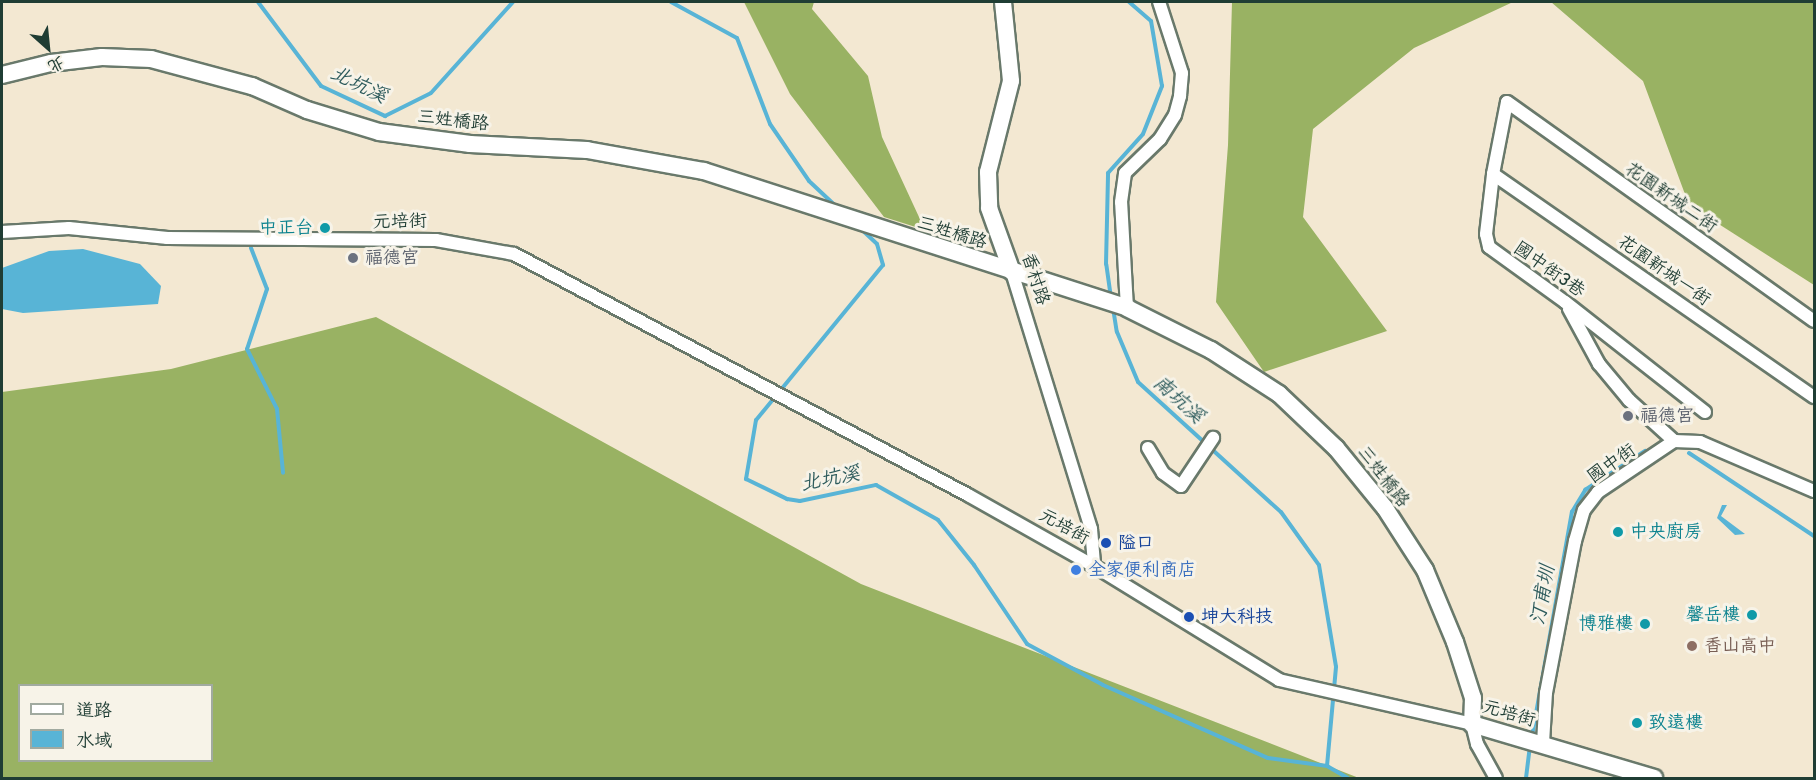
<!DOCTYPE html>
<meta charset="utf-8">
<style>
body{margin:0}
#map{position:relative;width:1816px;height:780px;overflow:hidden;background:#f3e8d2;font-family:Pangolin,"LXGW WenKai TC",sans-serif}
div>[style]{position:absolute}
.forest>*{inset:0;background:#99b263}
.water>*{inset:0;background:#58b4d6}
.stream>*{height:4px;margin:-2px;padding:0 2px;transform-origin:2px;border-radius:2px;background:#58b4d6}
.roads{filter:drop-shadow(2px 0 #69796b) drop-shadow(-2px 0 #69796b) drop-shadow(0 2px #69796b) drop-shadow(0 -2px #69796b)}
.street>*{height:12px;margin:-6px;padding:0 6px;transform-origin:6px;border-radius:6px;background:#fff}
.secondary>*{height:16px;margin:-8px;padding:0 8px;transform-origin:8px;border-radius:8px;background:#fff}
.dots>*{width:16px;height:16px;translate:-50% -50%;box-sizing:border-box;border:3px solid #f7f3e8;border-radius:50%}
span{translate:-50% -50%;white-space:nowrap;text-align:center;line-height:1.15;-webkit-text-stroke:6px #f7f3e8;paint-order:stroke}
.street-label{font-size:18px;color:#1f3d34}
.culture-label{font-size:18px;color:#0d838f}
.right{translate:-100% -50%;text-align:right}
.left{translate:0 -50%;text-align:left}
.worship-label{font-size:18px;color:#5b616d}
.transit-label{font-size:18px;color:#164399}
.shop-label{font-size:18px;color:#366cbe}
.education-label{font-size:18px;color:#785e54}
.water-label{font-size:20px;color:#2d5b5c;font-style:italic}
.frame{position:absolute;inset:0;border:3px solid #1f3d34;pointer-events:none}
.legend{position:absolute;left:18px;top:684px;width:195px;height:78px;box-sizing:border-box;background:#f7f3e8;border:2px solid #a1aaa0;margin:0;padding:8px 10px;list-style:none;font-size:18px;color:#1f3d34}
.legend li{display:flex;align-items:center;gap:12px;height:30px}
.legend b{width:30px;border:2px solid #a1aaa0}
.north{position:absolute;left:18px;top:18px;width:60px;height:60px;-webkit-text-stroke:4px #f7f3e8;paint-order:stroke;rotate:153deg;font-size:16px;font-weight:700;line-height:24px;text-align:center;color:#1f3d34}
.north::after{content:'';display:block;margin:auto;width:21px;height:27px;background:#1f3d34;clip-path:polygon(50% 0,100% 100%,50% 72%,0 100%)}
</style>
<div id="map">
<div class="forest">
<div style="clip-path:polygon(744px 2px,814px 2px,812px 9px,868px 76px,882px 137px,925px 230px,884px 217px,790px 94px)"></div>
<div style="clip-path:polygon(1232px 2px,1513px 2px,1414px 48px,1313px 129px,1303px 217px,1387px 331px,1264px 372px,1216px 302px,1228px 145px)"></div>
<div style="clip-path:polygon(1551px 2px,1814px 2px,1814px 285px,1689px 205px,1643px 81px)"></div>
<div style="clip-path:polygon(evenodd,376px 317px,861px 584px,1359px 778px,2px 778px,2px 392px,171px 369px,376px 317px,20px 686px,212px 686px,212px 760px,20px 760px,20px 686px)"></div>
</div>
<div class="water">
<div style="clip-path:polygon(83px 249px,140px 264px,161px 286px,158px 304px,23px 313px,2px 309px,2px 268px,49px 251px)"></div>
<div style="clip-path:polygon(1722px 505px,1727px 505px,1721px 516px,1745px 534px,1735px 535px,1717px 518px)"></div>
</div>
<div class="stream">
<div style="left:258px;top:2px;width:105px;rotate:53.1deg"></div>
<div style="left:321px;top:86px;width:71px;rotate:25.1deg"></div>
<div style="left:385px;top:116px;width:51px;rotate:-26.6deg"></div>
<div style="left:431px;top:93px;width:122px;rotate:-48deg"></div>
<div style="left:671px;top:2px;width:75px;rotate:28.6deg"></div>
<div style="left:737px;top:38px;width:92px;rotate:69deg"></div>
<div style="left:770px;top:124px;width:69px;rotate:55.6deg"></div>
<div style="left:809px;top:181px;width:38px;rotate:43deg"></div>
<div style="left:860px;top:228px;width:23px;rotate:43deg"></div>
<div style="left:877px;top:244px;width:22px;rotate:74deg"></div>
<div style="left:883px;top:265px;width:200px;rotate:129.3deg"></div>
<div style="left:756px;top:420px;width:60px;rotate:99.6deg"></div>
<div style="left:746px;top:479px;width:46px;rotate:26deg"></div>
<div style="left:787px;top:499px;width:13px;rotate:9deg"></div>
<div style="left:800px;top:501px;width:78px;rotate:-11.9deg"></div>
<div style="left:876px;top:485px;width:71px;rotate:29.4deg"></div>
<div style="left:938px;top:520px;width:58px;rotate:51.3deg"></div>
<div style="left:974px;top:565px;width:95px;rotate:56.1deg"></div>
<div style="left:1027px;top:644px;width:86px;rotate:28.3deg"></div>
<div style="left:1103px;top:685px;width:180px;rotate:23.9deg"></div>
<div style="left:1268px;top:758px;width:60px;rotate:7.7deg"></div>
<div style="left:1327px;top:766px;width:24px;rotate:30deg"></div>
<div style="left:251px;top:248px;width:44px;rotate:68.7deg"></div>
<div style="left:267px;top:289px;width:63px;rotate:108.4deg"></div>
<div style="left:247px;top:349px;width:67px;rotate:63.4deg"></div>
<div style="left:277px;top:409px;width:64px;rotate:84.6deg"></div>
<div style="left:1111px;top:298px;width:34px;rotate:-98deg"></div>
<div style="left:1106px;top:264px;width:91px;rotate:-88.7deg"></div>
<div style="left:1108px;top:173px;width:52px;rotate:-48.1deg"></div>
<div style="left:1143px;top:134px;width:52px;rotate:-68.4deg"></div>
<div style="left:1162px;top:86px;width:66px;rotate:-99.6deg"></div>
<div style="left:1151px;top:21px;width:29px;rotate:-139deg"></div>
<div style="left:1113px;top:308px;width:24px;rotate:81deg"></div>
<div style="left:1117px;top:332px;width:54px;rotate:67.2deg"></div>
<div style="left:1138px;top:382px;width:193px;rotate:42.3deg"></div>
<div style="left:1281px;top:512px;width:65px;rotate:54.4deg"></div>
<div style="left:1319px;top:565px;width:103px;rotate:80.5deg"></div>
<div style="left:1336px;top:667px;width:99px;rotate:95.2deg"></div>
<div style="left:1689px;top:453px;width:150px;rotate:33.6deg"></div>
<div style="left:1532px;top:736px;width:228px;rotate:-79.9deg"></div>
<div style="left:1572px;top:512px;width:26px;rotate:-59deg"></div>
<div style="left:1585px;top:490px;width:72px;rotate:-33deg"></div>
<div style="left:1526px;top:778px;width:31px;rotate:-83deg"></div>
</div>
<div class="roads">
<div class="street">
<div style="left:1493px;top:174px;width:391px;rotate:34.8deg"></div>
<div style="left:2px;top:232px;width:67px;rotate:-3.4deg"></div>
<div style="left:69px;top:228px;width:99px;rotate:5.8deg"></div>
<div style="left:167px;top:238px;width:269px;rotate:0.4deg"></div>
<div style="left:436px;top:240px;width:79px;rotate:10.2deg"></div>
<div style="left:514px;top:254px;width:514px;rotate:27.96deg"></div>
<div style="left:968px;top:495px;width:145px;rotate:29.4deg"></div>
<div style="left:1094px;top:566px;width:217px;rotate:31.6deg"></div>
<div style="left:1279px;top:680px;width:198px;rotate:12.8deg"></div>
<div style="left:1472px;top:724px;width:21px;rotate:76deg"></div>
<div style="left:1477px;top:744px;width:39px;rotate:61deg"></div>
<div style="left:1012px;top:272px;width:269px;rotate:72.9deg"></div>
<div style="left:1091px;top:529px;width:37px;rotate:85deg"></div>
<div style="left:1127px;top:308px;width:106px;rotate:-93.2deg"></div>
<div style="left:1121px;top:202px;width:29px;rotate:-82deg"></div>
<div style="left:1125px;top:173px;width:49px;rotate:-44.2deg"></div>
<div style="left:1160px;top:139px;width:28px;rotate:-58deg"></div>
<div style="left:1175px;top:115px;width:20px;rotate:-75deg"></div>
<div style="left:1180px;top:96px;width:23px;rotate:-85deg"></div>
<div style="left:1182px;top:73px;width:75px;rotate:-107.9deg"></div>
<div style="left:1569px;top:309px;width:63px;rotate:61.4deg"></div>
<div style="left:1599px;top:364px;width:47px;rotate:50.2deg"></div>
<div style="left:1629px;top:400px;width:61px;rotate:42.3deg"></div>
<div style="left:1705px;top:412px;width:178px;rotate:-141.8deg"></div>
<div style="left:1565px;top:302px;width:94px;rotate:-144.1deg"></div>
<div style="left:1489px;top:247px;width:13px;rotate:-103deg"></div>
<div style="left:1486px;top:234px;width:60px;rotate:-83.3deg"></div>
<div style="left:1493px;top:174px;width:73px;rotate:-79deg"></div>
<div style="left:1507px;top:102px;width:377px;rotate:35.5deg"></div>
<div style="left:1148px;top:448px;width:29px;rotate:59deg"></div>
<div style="left:1163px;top:473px;width:22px;rotate:36deg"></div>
<div style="left:1181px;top:486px;width:58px;rotate:-56.3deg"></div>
<div style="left:1543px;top:743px;width:50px;rotate:-86.6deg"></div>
<div style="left:1546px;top:693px;width:155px;rotate:-79.2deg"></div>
<div style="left:1575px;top:541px;width:32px;rotate:-74deg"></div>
<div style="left:1584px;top:510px;width:23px;rotate:-52deg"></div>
<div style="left:1598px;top:492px;width:92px;rotate:-33.9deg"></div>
<div style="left:1674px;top:441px;width:26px;rotate:2deg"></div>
<div style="left:1700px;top:442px;width:124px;rotate:23.3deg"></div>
</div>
<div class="secondary">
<div style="left:1003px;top:2px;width:79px;rotate:84.2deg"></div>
<div style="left:1011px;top:81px;width:94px;rotate:104.2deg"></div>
<div style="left:988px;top:172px;width:36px;rotate:88deg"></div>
<div style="left:989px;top:208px;width:68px;rotate:70.2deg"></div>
<div style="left:2px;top:75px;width:50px;rotate:-13.8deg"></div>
<div style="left:51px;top:63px;width:51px;rotate:-6.7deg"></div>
<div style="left:102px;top:57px;width:49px;rotate:2.3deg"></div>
<div style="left:151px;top:59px;width:105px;rotate:15deg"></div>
<div style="left:252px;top:86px;width:60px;rotate:23.6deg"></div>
<div style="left:307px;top:110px;width:75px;rotate:17deg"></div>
<div style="left:379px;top:132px;width:92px;rotate:7.5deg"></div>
<div style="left:470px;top:144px;width:117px;rotate:2.9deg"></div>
<div style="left:587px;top:150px;width:119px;rotate:10.2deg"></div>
<div style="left:704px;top:171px;width:445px;rotate:17.9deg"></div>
<div style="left:1127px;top:308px;width:94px;rotate:26.6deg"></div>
<div style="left:1211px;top:350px;width:81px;rotate:32.9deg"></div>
<div style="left:1279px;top:394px;width:79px;rotate:43.5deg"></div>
<div style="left:1336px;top:448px;width:77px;rotate:50.8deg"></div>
<div style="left:1385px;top:508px;width:74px;rotate:57.2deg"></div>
<div style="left:1425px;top:570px;width:78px;rotate:67.4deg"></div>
<div style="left:1455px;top:642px;width:59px;rotate:72.2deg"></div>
<div style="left:1473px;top:698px;width:26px;rotate:92deg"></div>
<div style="left:1472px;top:724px;width:190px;rotate:16.5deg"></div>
</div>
</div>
<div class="dots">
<div style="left:325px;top:228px;background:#0f9aa8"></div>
<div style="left:353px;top:258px;background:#6b7280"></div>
<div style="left:1628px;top:416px;background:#6b7280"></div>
<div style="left:1618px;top:532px;background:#0f9aa8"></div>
<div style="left:1106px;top:543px;background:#1a4fb4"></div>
<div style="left:1076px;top:570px;background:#3f7fe0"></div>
<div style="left:1752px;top:615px;background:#0f9aa8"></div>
<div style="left:1189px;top:617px;background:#1a4fb4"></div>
<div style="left:1645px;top:624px;background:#0f9aa8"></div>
<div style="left:1692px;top:646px;background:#8d6e63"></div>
<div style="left:1637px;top:723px;background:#0f9aa8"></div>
</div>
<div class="street-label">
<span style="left:453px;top:121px;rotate:6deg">三姓橋路</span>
<span style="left:1671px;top:198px;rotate:35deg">花園新城二街</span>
<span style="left:400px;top:222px;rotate:-1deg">元培街</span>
<span style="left:952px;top:233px;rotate:17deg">三姓橋路</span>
<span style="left:1549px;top:270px;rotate:35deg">國中街3巷</span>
<span style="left:1664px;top:271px;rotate:35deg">花園新城一街</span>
<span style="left:1035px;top:279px;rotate:72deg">香村路</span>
<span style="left:1612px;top:464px;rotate:-35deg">國中街</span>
<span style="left:1383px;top:477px;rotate:52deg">三姓橋路</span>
<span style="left:1064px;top:527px;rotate:29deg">元培街</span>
<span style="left:1509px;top:714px;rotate:16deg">元培街</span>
</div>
<div class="culture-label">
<span class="right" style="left:313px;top:228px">中正台</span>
<span class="left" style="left:1630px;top:532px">中央廚房</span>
<span class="right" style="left:1740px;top:615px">馨岳樓</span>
<span class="right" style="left:1633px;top:624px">博雅樓</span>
<span class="left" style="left:1649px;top:723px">致遠樓</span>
</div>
<div class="worship-label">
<span class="left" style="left:365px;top:258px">福德宫</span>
<span class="left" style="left:1640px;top:416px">福德宮</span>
</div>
<div class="transit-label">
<span class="left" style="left:1118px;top:543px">隘口</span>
<span class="left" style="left:1201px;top:617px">坤大科技</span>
</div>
<div class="shop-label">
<span class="left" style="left:1088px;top:570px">全家便利商店</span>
</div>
<div class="education-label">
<span class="left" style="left:1704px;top:646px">香山高中</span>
</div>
<div class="water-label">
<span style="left:359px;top:84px;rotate:26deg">北坑溪</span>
<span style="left:1179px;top:399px;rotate:42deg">南坑溪</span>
<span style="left:830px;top:478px;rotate:-11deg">北坑溪</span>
<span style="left:1542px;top:595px;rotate:-80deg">汀甫圳</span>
</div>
<div class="frame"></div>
<ul class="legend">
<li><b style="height:8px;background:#fff"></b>道路</li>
<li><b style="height:16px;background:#58b4d6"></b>水域</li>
</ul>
<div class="north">北</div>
</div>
